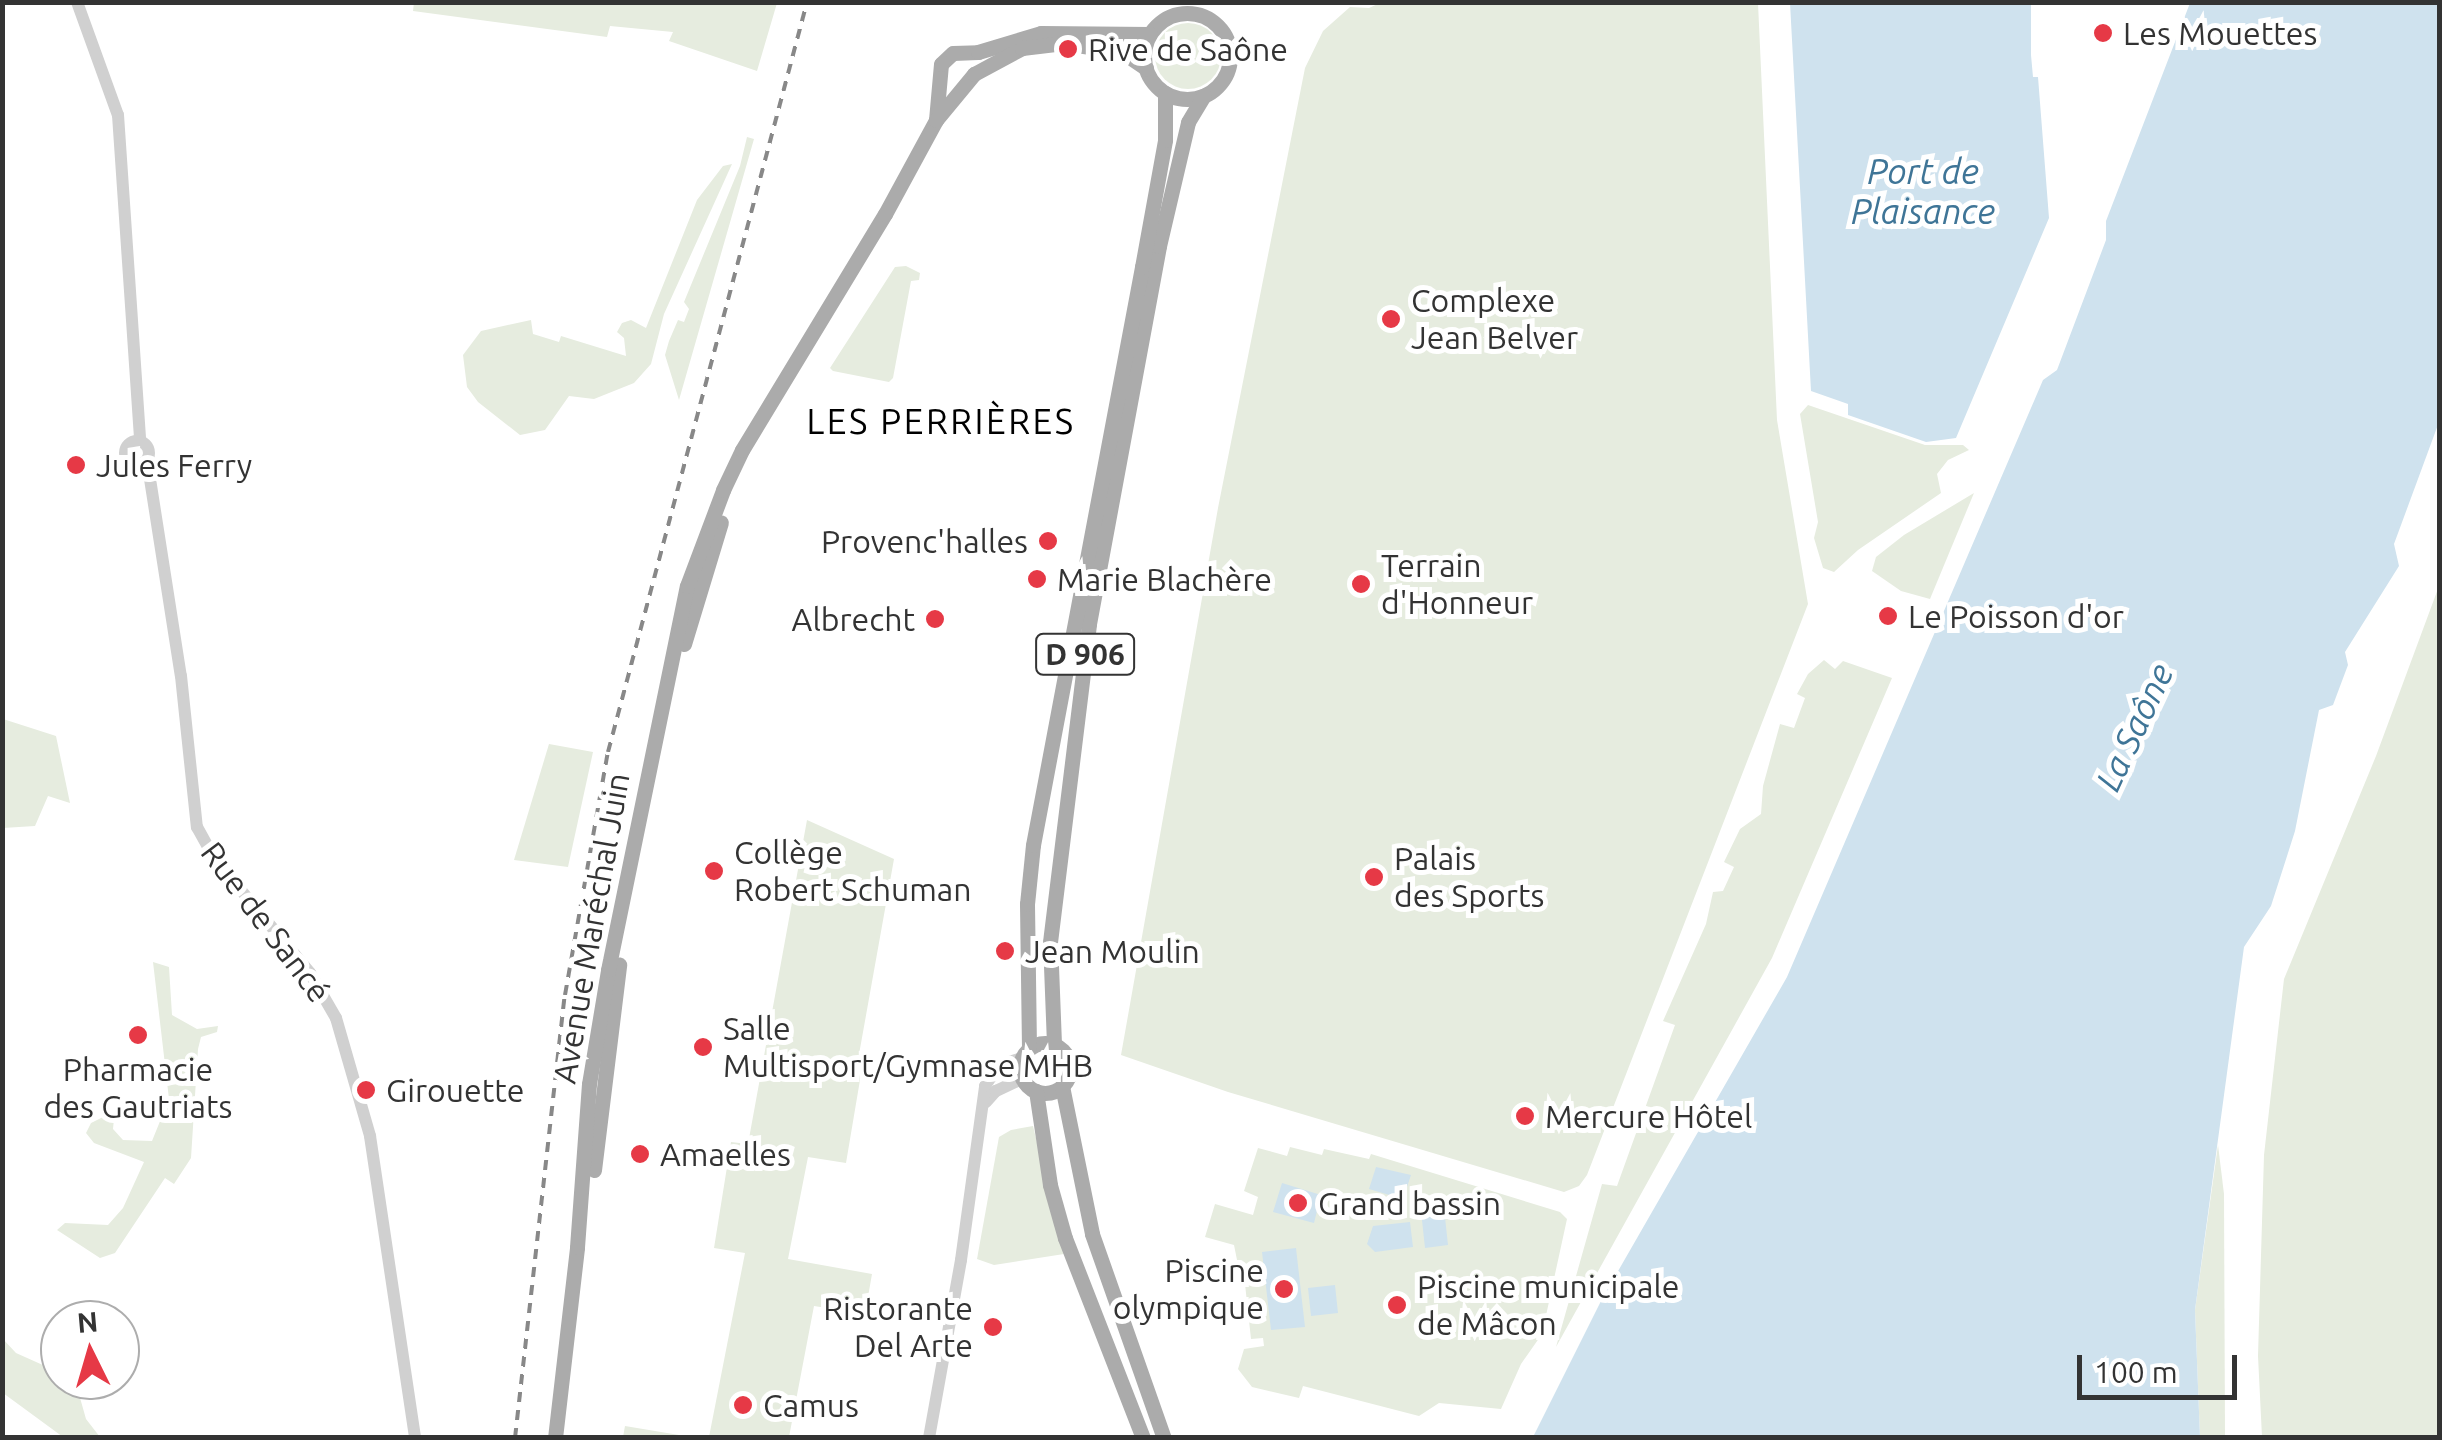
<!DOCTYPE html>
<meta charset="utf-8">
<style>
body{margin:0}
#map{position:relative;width:2442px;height:1440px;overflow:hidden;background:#fff;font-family:Ubuntu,sans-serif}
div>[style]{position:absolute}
.green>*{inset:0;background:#e6ecdf}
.round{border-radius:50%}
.water>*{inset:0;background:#cfe2ee}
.minor>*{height:12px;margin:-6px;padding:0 6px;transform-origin:6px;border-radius:6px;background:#d0d0d0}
.minor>.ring{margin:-6px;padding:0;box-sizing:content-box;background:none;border:12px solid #d0d0d0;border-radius:50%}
.major>*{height:15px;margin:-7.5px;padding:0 7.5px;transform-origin:7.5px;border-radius:7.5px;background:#ababab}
.major>.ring{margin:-7.5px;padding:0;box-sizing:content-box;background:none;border:15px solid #ababab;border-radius:50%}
.rail>*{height:4px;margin-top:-2px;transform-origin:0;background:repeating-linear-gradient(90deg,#888 0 10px,transparent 0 18px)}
.dots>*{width:28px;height:28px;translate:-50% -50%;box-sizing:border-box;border:5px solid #fff;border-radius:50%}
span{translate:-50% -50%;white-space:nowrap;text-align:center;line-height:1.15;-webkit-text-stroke:10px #fff;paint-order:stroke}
.shield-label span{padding:2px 8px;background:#fff;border:2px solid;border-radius:8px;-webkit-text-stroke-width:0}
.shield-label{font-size:30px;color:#333;font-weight:700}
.poi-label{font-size:32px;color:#333}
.left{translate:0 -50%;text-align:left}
.right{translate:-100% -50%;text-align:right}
.street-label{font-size:32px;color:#333}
.water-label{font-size:35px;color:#3f7597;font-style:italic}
.neighbourhood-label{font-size:35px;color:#000;letter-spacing:2.5px}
.frame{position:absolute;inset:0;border:5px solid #333;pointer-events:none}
.north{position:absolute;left:40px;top:1300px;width:100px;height:100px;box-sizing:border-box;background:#fff;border:2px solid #adadad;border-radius:50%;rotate:355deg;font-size:28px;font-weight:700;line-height:40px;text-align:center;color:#333}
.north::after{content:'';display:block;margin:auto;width:35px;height:45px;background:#e63946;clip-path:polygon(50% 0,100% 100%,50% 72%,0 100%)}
.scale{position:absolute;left:2077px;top:1355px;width:160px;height:45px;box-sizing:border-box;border:5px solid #333;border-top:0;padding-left:12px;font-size:30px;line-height:35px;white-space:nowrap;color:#333;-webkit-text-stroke:8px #fff;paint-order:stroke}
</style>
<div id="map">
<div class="green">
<div style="clip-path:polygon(414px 2px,776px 2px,777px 3px,757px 71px,669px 41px,673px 32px,610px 26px,607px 37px,413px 11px)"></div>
<div style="clip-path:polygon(1380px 3px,1758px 3px,1777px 420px,1808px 604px,1587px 1175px,1579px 1186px,1564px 1192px,1228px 1092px,1121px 1055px,1218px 508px,1305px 68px,1323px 31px,1350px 7px,1369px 8px)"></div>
<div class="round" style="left:1155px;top:23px;width:66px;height:66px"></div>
<div style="clip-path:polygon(747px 137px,754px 139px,679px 400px,665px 355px,669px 341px,678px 320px,684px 322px,689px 309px,684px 302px,740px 166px)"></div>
<div style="clip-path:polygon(732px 164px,664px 314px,651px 364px,634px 383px,594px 399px,569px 396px,545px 430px,520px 435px,478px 402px,467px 387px,463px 355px,481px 331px,531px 320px,533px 334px,559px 342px,561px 336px,626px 356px,624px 338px,617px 332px,622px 323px,631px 320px,646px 328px,697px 200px,723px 166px)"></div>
<div style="clip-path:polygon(906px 266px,920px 273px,919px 280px,911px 281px,893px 378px,889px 382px,833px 371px,830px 368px,895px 267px)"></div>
<div style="clip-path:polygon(1808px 405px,1925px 445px,1963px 445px,1969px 450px,1948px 460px,1937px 474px,1941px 493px,1858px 550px,1834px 572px,1823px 568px,1814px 538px,1818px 522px,1800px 414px)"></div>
<div style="clip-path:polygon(1974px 493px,1930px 599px,1901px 591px,1872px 571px,1876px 557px,1904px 535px)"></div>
<div style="clip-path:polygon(2439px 586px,2439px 1437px,2262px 1437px,2258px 1356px,2264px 1155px,2284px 979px,2376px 756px)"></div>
<div style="clip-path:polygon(1824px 660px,1835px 669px,1843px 661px,1892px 678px,1772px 958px,1556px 1347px,1602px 1184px,1617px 1186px,1675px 1025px,1663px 1021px,1706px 924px,1713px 892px,1723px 891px,1734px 867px,1724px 862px,1740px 829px,1761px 814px,1763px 786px,1780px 724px,1794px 728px,1805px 698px,1797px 694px,1808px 674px)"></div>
<div style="clip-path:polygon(3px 719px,56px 736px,70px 803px,48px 796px,35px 826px,3px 828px)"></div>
<div style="clip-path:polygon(549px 744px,593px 752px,568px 867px,514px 860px)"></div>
<div style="clip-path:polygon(807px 820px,894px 859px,858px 1060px,860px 1080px,846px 1163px,808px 1157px,788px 1259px,872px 1274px,865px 1314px,814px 1306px,789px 1437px,709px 1437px,745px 1253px,714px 1248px,731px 1142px,748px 1144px)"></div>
<div style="clip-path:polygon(153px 962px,169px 967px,172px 1015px,197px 1029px,218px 1026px,217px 1032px,201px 1037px,198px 1049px,191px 1158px,174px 1184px,165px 1178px,115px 1253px,100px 1258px,57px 1230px,65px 1223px,108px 1225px,123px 1208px,144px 1162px,94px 1143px,86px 1133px,91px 1123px,105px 1116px,114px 1119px,113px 1129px,123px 1140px,152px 1141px,169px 1099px)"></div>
<div style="clip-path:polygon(1033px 1126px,1064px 1254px,994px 1265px,977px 1259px,999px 1137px,1011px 1130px)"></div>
<div style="clip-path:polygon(2218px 1145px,2224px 1194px,2225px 1437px,2200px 1438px,2195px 1310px)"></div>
<div style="clip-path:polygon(1290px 1147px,1322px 1155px,1324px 1149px,1369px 1159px,1371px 1154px,1560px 1212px,1567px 1219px,1542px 1334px,1521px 1364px,1501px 1409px,1439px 1403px,1419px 1416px,1303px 1386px,1299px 1398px,1252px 1387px,1238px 1369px,1244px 1349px,1264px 1346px,1263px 1338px,1251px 1339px,1244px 1275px,1235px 1275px,1234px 1264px,1243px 1260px,1237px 1260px,1234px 1245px,1205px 1237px,1215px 1204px,1253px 1215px,1258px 1197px,1244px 1191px,1258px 1148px,1287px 1156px)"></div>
<div style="clip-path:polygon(3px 1339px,16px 1353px,54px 1370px,60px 1365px,60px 1380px,75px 1380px,86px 1419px,100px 1437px,63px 1437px,3px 1393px)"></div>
<div style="clip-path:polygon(625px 1426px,691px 1437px,623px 1437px)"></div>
</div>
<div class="water">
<div style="clip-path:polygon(1790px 3px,2031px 3px,2031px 55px,2033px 77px,2038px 77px,2049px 218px,1956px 438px,1926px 442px,1848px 415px,1848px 404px,1811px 391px)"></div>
<div style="clip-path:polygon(2190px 3px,2440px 3px,2439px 422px,2394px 544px,2399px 566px,2345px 652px,2348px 665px,2333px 705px,2319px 710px,2295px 831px,2271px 906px,2244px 947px,2195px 1310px,2200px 1437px,1533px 1437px,1602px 1299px,1787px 977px,2043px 380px,2057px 370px,2106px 240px,2106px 221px)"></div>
<div style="clip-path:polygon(1376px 1167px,1411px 1175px,1403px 1199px,1369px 1189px)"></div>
<div style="clip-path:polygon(1282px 1183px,1321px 1195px,1314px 1223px,1273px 1212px)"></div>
<div style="clip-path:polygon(1444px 1208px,1448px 1245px,1425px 1248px,1421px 1211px)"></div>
<div style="clip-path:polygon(1410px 1222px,1413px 1247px,1375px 1252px,1367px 1244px,1373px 1226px)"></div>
<div style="clip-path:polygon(1296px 1248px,1305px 1327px,1271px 1330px,1262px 1252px)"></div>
<div style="clip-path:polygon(1335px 1285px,1338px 1313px,1311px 1316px,1308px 1288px)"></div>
</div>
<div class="minor">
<div style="left:77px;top:2px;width:120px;rotate:70.1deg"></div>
<div style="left:118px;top:115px;width:327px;rotate:86.1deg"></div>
<div class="ring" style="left:125px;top:441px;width:12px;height:12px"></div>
<div style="left:143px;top:463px;width:17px;rotate:66deg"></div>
<div style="left:150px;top:479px;width:199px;rotate:81.1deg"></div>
<div style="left:181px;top:676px;width:152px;rotate:84deg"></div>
<div style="left:197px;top:827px;width:35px;rotate:61deg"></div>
<div style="left:214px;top:858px;width:150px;rotate:50.1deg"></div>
<div style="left:310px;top:973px;width:52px;rotate:60deg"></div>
<div style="left:336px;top:1018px;width:123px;rotate:73.9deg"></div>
<div style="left:370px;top:1136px;width:305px;rotate:81.5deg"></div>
<div style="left:986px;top:1102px;width:15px;rotate:-48deg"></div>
<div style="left:996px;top:1091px;width:29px;rotate:-25deg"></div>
<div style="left:929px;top:1438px;width:181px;rotate:-79.8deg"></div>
<div style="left:961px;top:1260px;width:176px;rotate:-82.1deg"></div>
<div style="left:985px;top:1086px;width:25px;rotate:-56deg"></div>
<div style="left:999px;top:1065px;width:24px;rotate:-17deg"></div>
</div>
<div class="major">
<div class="ring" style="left:1144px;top:13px;width:71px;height:71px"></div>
<div style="left:936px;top:120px;width:56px;rotate:-84.9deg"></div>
<div style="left:941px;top:64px;width:16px;rotate:-43deg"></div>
<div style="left:953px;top:53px;width:25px;rotate:-2deg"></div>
<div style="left:978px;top:52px;width:66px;rotate:-16.8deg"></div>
<div style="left:1041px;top:33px;width:109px;rotate:0.5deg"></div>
<div style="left:684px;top:644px;width:127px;rotate:-73.1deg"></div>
<div class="ring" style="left:1020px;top:1043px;width:35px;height:35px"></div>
<div style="left:1054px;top:1044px;width:102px;rotate:-92.2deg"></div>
<div style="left:1050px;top:942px;width:320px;rotate:-83deg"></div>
<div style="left:1089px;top:624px;width:384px;rotate:-79.5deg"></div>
<div style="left:1159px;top:246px;width:127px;rotate:-76.8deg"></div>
<div style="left:1188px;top:122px;width:31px;rotate:-59deg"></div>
<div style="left:1029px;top:1048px;width:144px;rotate:-90.8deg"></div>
<div style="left:1027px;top:904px;width:59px;rotate:-84.2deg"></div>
<div style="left:1033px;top:845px;width:588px;rotate:-79.32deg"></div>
<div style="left:1142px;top:267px;width:129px;rotate:-79.7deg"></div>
<div style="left:1165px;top:140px;width:47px;rotate:-90deg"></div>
<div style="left:1062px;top:1086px;width:151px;rotate:78.5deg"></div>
<div style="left:1092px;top:1234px;width:216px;rotate:70.6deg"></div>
<div style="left:1036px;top:1091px;width:95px;rotate:81.5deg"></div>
<div style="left:1050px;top:1185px;width:55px;rotate:74.2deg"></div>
<div style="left:1065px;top:1238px;width:215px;rotate:68.7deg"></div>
<div style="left:594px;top:1170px;width:207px;rotate:-83deg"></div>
<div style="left:555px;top:1438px;width:192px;rotate:-83.4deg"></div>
<div style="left:577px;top:1247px;width:163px;rotate:-85.8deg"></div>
<div style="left:589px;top:1084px;width:116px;rotate:-80.5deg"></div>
<div style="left:608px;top:970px;width:392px;rotate:-78.4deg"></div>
<div style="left:687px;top:586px;width:103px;rotate:-69.4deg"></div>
<div style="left:723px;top:490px;width:44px;rotate:-64.6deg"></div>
<div style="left:742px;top:450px;width:276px;rotate:-58.8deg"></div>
<div style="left:885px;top:214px;width:107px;rotate:-61.5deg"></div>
<div style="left:936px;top:120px;width:60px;rotate:-50.4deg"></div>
<div style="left:974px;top:74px;width:55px;rotate:-28.4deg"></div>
<div style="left:1022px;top:48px;width:42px;rotate:-6.8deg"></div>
<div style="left:1064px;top:43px;width:59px;rotate:8.8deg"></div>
<div style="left:1122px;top:52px;width:29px;rotate:34deg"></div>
</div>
<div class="rail">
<div style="left:515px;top:1438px;width:446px;rotate:-83.6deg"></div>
<div style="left:565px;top:995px;width:247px;rotate:-80deg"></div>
<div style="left:608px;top:752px;width:776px;rotate:-75.14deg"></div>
</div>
<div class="dots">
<div style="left:2103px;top:33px;background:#e63946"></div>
<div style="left:1068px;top:49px;background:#e63946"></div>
<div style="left:1391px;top:319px;background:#e63946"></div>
<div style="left:76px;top:465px;background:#e63946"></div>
<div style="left:1048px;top:541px;background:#e63946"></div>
<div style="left:1037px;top:579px;background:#e63946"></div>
<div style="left:1361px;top:584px;background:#e63946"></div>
<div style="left:1888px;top:616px;background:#e63946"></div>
<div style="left:935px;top:619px;background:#e63946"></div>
<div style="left:714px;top:871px;background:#e63946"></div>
<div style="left:1374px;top:877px;background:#e63946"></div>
<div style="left:1005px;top:951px;background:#e63946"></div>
<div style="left:138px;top:1035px;background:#e63946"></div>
<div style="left:703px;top:1047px;background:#e63946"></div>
<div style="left:366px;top:1090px;background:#e63946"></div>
<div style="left:1525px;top:1116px;background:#e63946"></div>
<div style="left:640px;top:1154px;background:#e63946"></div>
<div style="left:1298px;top:1203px;background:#e63946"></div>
<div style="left:1284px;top:1289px;background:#e63946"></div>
<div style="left:1397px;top:1305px;background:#e63946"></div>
<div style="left:993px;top:1327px;background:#e63946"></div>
<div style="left:743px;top:1405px;background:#e63946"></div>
</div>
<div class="shield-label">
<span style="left:1085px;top:654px">D 906</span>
</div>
<div class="poi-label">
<span class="left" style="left:2123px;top:33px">Les Mouettes</span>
<span class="left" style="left:1088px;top:49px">Rive de Saône</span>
<span class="left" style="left:1411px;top:319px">Complexe<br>Jean Belver</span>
<span class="left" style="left:96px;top:465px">Jules Ferry</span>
<span class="right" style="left:1028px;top:541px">Provenc'halles</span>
<span class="left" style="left:1381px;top:584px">Terrain<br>d'Honneur</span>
<span class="left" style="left:1057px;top:579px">Marie Blachère</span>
<span class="left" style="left:1908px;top:616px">Le Poisson d'or</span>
<span class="right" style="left:915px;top:619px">Albrecht</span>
<span class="left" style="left:734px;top:871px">Collège<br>Robert Schuman</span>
<span class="left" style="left:1394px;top:877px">Palais<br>des Sports</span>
<span class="left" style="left:1025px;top:951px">Jean Moulin</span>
<span class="left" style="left:723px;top:1047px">Salle<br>Multisport/Gymnase MHB</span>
<span style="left:138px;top:1088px">Pharmacie<br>des Gautriats</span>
<span class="left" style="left:386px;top:1090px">Girouette</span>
<span class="left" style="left:1545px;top:1116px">Mercure Hôtel</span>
<span class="left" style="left:660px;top:1154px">Amaelles</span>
<span class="left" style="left:1318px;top:1203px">Grand bassin</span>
<span class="right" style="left:1264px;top:1289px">Piscine<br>olympique</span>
<span class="left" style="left:1417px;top:1305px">Piscine municipale<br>de Mâcon</span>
<span class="right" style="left:973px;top:1327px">Ristorante<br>Del Arte</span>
<span class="left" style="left:763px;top:1405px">Camus</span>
</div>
<div class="street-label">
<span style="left:266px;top:922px;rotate:53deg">Rue de Sancé</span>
<span style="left:591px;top:928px;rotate:-80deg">Avenue Maréchal Juin</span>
</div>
<div class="water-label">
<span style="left:1923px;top:191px">Port de<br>Plaisance</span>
<span style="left:2134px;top:727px;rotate:-65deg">La Saône</span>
</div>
<div class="neighbourhood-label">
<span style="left:941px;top:421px">LES PERRIÈRES</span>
</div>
<div class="frame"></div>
<div class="north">N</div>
<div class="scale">100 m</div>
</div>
